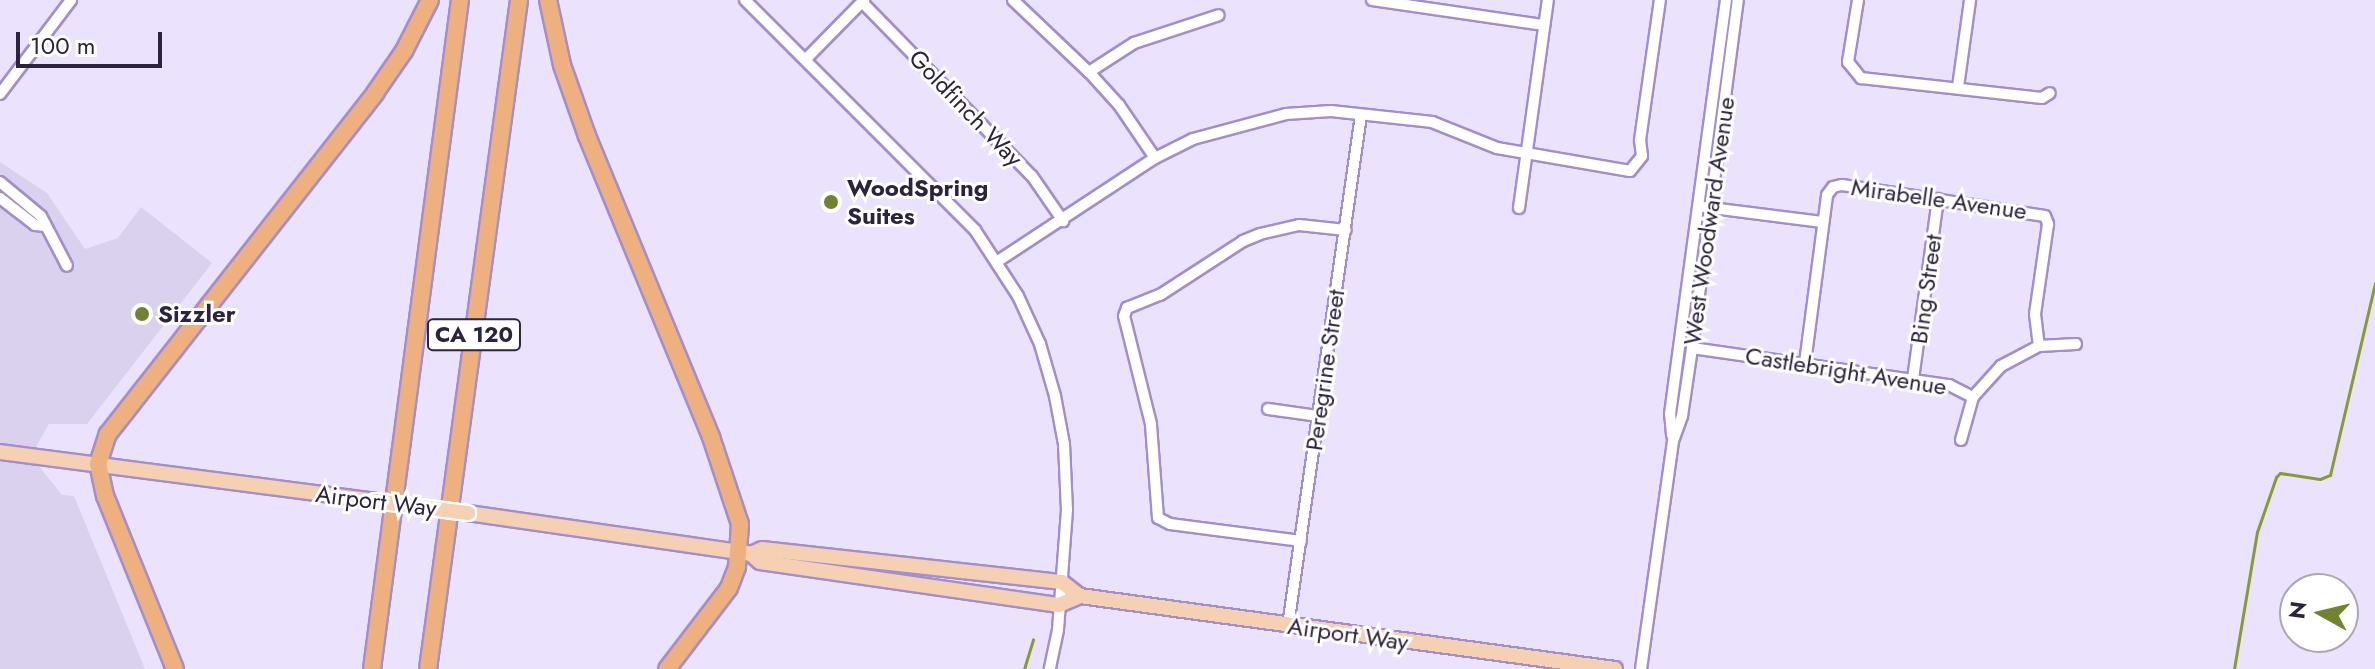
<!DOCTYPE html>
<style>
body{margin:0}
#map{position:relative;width:2375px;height:669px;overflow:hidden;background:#ebe2fe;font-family:Jost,sans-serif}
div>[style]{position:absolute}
.built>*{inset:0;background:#dad1ee}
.stream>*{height:3px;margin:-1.5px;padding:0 1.5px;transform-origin:1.5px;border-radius:1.5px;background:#879b33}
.roads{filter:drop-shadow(2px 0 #a38ecd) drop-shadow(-2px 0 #a38ecd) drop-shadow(0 2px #a38ecd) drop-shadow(0 -2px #a38ecd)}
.minor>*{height:10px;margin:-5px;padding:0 5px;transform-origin:5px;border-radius:5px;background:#fff}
.major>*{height:14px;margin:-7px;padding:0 7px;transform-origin:7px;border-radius:7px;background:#f5d0b2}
.highway>*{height:16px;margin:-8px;padding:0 8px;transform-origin:8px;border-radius:8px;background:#eeb07e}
.bridges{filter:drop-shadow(2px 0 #fff) drop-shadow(-2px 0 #fff) drop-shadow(0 2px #fff) drop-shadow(0 -2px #fff)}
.major-bridge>*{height:14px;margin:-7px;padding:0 7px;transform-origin:7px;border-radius:7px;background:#f5d0b2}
.dots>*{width:22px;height:22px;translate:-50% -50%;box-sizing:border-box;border:4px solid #fff;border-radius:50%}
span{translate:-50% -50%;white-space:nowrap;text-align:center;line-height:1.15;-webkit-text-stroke:6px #fff;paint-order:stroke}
.shield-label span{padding:2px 6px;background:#fff;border:2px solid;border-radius:6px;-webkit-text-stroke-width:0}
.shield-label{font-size:22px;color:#2c233d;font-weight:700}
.street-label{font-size:24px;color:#2c233d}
.poi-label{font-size:24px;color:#2c233d;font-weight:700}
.left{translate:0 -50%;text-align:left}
.north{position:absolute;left:2279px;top:573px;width:80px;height:80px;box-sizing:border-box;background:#fff;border:2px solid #aba7b1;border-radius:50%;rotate:278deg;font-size:22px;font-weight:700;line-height:32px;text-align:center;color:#2c233d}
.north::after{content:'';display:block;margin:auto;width:28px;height:36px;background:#718231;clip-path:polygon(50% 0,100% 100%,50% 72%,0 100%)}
.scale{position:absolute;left:16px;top:32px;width:146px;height:36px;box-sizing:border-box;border:4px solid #2c233d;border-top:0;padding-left:10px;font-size:24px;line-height:28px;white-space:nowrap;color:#2c233d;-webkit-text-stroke:6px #fff;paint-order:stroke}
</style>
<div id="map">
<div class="built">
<div style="clip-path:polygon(0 162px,47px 193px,85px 249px,118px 238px,141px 207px,212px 263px,87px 424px,49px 424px,33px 452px,0 448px)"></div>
<div style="clip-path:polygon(0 456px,33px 459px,62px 495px,74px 496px,145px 669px,0 669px)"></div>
</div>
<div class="stream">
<div style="left:1024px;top:669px;width:31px;rotate:-73deg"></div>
<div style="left:2234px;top:669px;width:139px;rotate:-80.5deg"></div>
<div style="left:2257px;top:532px;width:58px;rotate:-70.9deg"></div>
<div style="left:2276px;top:477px;width:6px;rotate:-45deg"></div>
<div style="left:2280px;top:473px;width:40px;rotate:8.5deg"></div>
<div style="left:2320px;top:479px;width:11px;rotate:-22deg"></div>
<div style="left:2330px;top:475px;width:197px;rotate:-76.8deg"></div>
</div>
<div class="roads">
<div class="minor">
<div style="left:745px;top:0;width:325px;rotate:45deg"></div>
<div style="left:975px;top:230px;width:79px;rotate:56.9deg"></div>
<div style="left:1018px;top:296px;width:53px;rotate:65.4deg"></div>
<div style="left:1040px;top:344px;width:54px;rotate:73.9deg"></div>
<div style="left:1055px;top:396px;width:49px;rotate:79.4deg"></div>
<div style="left:1064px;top:444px;width:66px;rotate:87.4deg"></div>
<div style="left:1067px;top:510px;width:120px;rotate:94.3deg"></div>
<div style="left:1058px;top:630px;width:40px;rotate:102deg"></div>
<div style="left:1013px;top:0;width:105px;rotate:43.5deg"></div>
<div style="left:1089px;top:72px;width:45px;rotate:47.7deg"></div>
<div style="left:1119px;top:105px;width:64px;rotate:55.8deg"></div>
<div style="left:1372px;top:0;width:174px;rotate:8.3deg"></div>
<div style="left:1858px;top:0;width:63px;rotate:99.2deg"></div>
<div style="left:1848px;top:62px;width:21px;rotate:51deg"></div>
<div style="left:1861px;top:78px;width:182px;rotate:6.3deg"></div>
<div style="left:2042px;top:98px;width:9px;rotate:-32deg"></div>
<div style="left:862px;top:2px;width:243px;rotate:45.7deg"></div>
<div style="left:1032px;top:176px;width:55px;rotate:55.4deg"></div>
<div style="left:806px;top:59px;width:83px;rotate:-45.5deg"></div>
<div style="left:1089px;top:72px;width:54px;rotate:-32.8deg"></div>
<div style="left:1134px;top:43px;width:89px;rotate:-18.2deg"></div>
<div style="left:1958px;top:87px;width:88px;rotate:-82.1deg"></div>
<div style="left:0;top:94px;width:118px;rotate:-52.9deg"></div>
<div style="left:0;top:182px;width:53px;rotate:39.7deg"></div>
<div style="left:41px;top:216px;width:56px;rotate:62.5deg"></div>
<div style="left:0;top:198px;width:44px;rotate:37.6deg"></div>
<div style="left:35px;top:225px;width:10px;rotate:6deg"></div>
<div style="left:1704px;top:207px;width:120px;rotate:7.2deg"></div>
<div style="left:1519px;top:208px;width:210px;rotate:-82.1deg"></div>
<div style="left:998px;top:261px;width:188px;rotate:-33.3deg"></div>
<div style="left:1155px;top:158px;width:42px;rotate:-26.6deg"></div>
<div style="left:1193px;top:139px;width:96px;rotate:-15deg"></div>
<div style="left:1286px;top:114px;width:45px;rotate:-3.8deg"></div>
<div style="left:1331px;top:111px;width:102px;rotate:6.2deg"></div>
<div style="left:1432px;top:122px;width:70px;rotate:21.8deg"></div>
<div style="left:1497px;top:148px;width:135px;rotate:9.8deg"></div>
<div style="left:1630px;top:171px;width:19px;rotate:-51deg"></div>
<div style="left:1642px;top:156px;width:16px;rotate:-97deg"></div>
<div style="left:1640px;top:140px;width:141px;rotate:-81.9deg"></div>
<div style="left:1692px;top:348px;width:260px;rotate:8.2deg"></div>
<div style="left:1949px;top:385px;width:27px;rotate:27deg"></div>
<div style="left:1973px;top:397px;width:42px;rotate:-47.9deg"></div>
<div style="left:2001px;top:366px;width:43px;rotate:-27.8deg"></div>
<div style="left:2039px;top:346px;width:37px;rotate:-3deg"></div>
<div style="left:1805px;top:363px;width:169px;rotate:-82.5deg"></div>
<div style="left:1827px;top:195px;width:10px;rotate:-53deg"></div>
<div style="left:1833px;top:187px;width:9px;rotate:-13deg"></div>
<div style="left:1842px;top:185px;width:205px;rotate:8.7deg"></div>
<div style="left:2045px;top:216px;width:9px;rotate:69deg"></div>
<div style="left:2048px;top:224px;width:91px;rotate:98.2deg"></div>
<div style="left:2035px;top:314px;width:32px;rotate:83deg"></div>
<div style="left:1913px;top:379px;width:182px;rotate:-82.1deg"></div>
<div style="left:1268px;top:409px;width:50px;rotate:8deg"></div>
<div style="left:1672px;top:435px;width:21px;rotate:-95deg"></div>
<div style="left:1670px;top:414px;width:418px;rotate:-82.3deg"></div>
<div style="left:1961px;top:440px;width:45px;rotate:-74.4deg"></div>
<div style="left:1301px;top:541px;width:132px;rotate:-172.6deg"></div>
<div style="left:1170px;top:524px;width:13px;rotate:-153deg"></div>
<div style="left:1158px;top:518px;width:94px;rotate:-94.3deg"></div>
<div style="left:1151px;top:424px;width:111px;rotate:-104deg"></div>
<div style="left:1124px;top:316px;width:9px;rotate:-69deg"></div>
<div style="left:1127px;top:308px;width:35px;rotate:-22deg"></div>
<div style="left:1160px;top:295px;width:99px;rotate:-33deg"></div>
<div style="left:1243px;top:241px;width:18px;rotate:-22deg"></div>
<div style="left:1260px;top:234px;width:40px;rotate:-13deg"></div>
<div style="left:1299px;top:225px;width:47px;rotate:6.1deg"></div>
<div style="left:1288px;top:626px;width:516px;rotate:-81.87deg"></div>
<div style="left:1641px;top:669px;width:230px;rotate:-82deg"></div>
<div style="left:1673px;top:441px;width:27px;rotate:-70deg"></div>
<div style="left:1682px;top:416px;width:69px;rotate:-81.6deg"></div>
<div style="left:1692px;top:348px;width:351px;rotate:-82.5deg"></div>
</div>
<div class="major">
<div style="left:0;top:452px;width:378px;rotate:7.4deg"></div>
<div style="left:468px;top:513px;width:286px;rotate:8.2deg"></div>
<div style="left:751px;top:554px;width:12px;rotate:-24deg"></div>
<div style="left:762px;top:549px;width:302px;rotate:6.3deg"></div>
<div style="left:1062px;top:582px;width:23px;rotate:38deg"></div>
<div style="left:751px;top:554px;width:12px;rotate:42deg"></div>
<div style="left:760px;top:562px;width:302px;rotate:8.2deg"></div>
<div style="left:1059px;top:605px;width:23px;rotate:-23deg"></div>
<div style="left:1080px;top:596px;width:540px;rotate:7.77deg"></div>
</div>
<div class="highway">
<div style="left:548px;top:0;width:66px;rotate:77.8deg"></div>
<div style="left:562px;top:65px;width:75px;rotate:70.6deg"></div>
<div style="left:587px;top:136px;width:326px;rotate:67.6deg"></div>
<div style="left:711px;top:437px;width:92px;rotate:71.6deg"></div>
<div style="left:740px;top:524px;width:43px;rotate:94deg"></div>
<div style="left:737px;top:567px;width:22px;rotate:111deg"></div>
<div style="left:729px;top:588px;width:102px;rotate:127.4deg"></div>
<div style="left:175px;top:669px;width:187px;rotate:-112deg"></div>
<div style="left:105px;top:496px;width:33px;rotate:-102deg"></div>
<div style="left:98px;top:464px;width:32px;rotate:-72deg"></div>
<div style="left:108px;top:434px;width:433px;rotate:-51.9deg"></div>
<div style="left:375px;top:93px;width:51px;rotate:-55.4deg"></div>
<div style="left:404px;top:51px;width:57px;rotate:-63deg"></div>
<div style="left:372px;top:669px;width:675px;rotate:-82.51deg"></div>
<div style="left:428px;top:669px;width:675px;rotate:-82.25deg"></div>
</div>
</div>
<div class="bridges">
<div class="major-bridge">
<div style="left:375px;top:501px;width:94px;rotate:7.4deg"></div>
</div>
</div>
<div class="dots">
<div style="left:831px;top:202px;background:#718231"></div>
<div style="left:142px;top:314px;background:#718231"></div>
</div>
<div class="shield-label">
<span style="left:474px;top:335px">CA 120</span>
</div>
<div class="street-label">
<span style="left:966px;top:108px;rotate:46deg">Goldfinch Way</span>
<span style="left:1939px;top:199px;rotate:8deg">Mirabelle Avenue</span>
<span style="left:1709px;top:221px;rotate:-82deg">West Woodward Avenue</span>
<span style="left:1926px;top:289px;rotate:-82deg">Bing Street</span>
<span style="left:1325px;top:370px;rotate:-82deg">Peregrine Street</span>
<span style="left:1846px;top:371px;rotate:9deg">Castlebright Avenue</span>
<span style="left:376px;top:501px;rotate:7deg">Airport Way</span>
<span style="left:1348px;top:634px;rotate:8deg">Airport Way</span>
</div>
<div class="poi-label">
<span class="left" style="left:847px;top:202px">WoodSpring<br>Suites</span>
<span class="left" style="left:158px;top:314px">Sizzler</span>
</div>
<div class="north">N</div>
<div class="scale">100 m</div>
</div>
